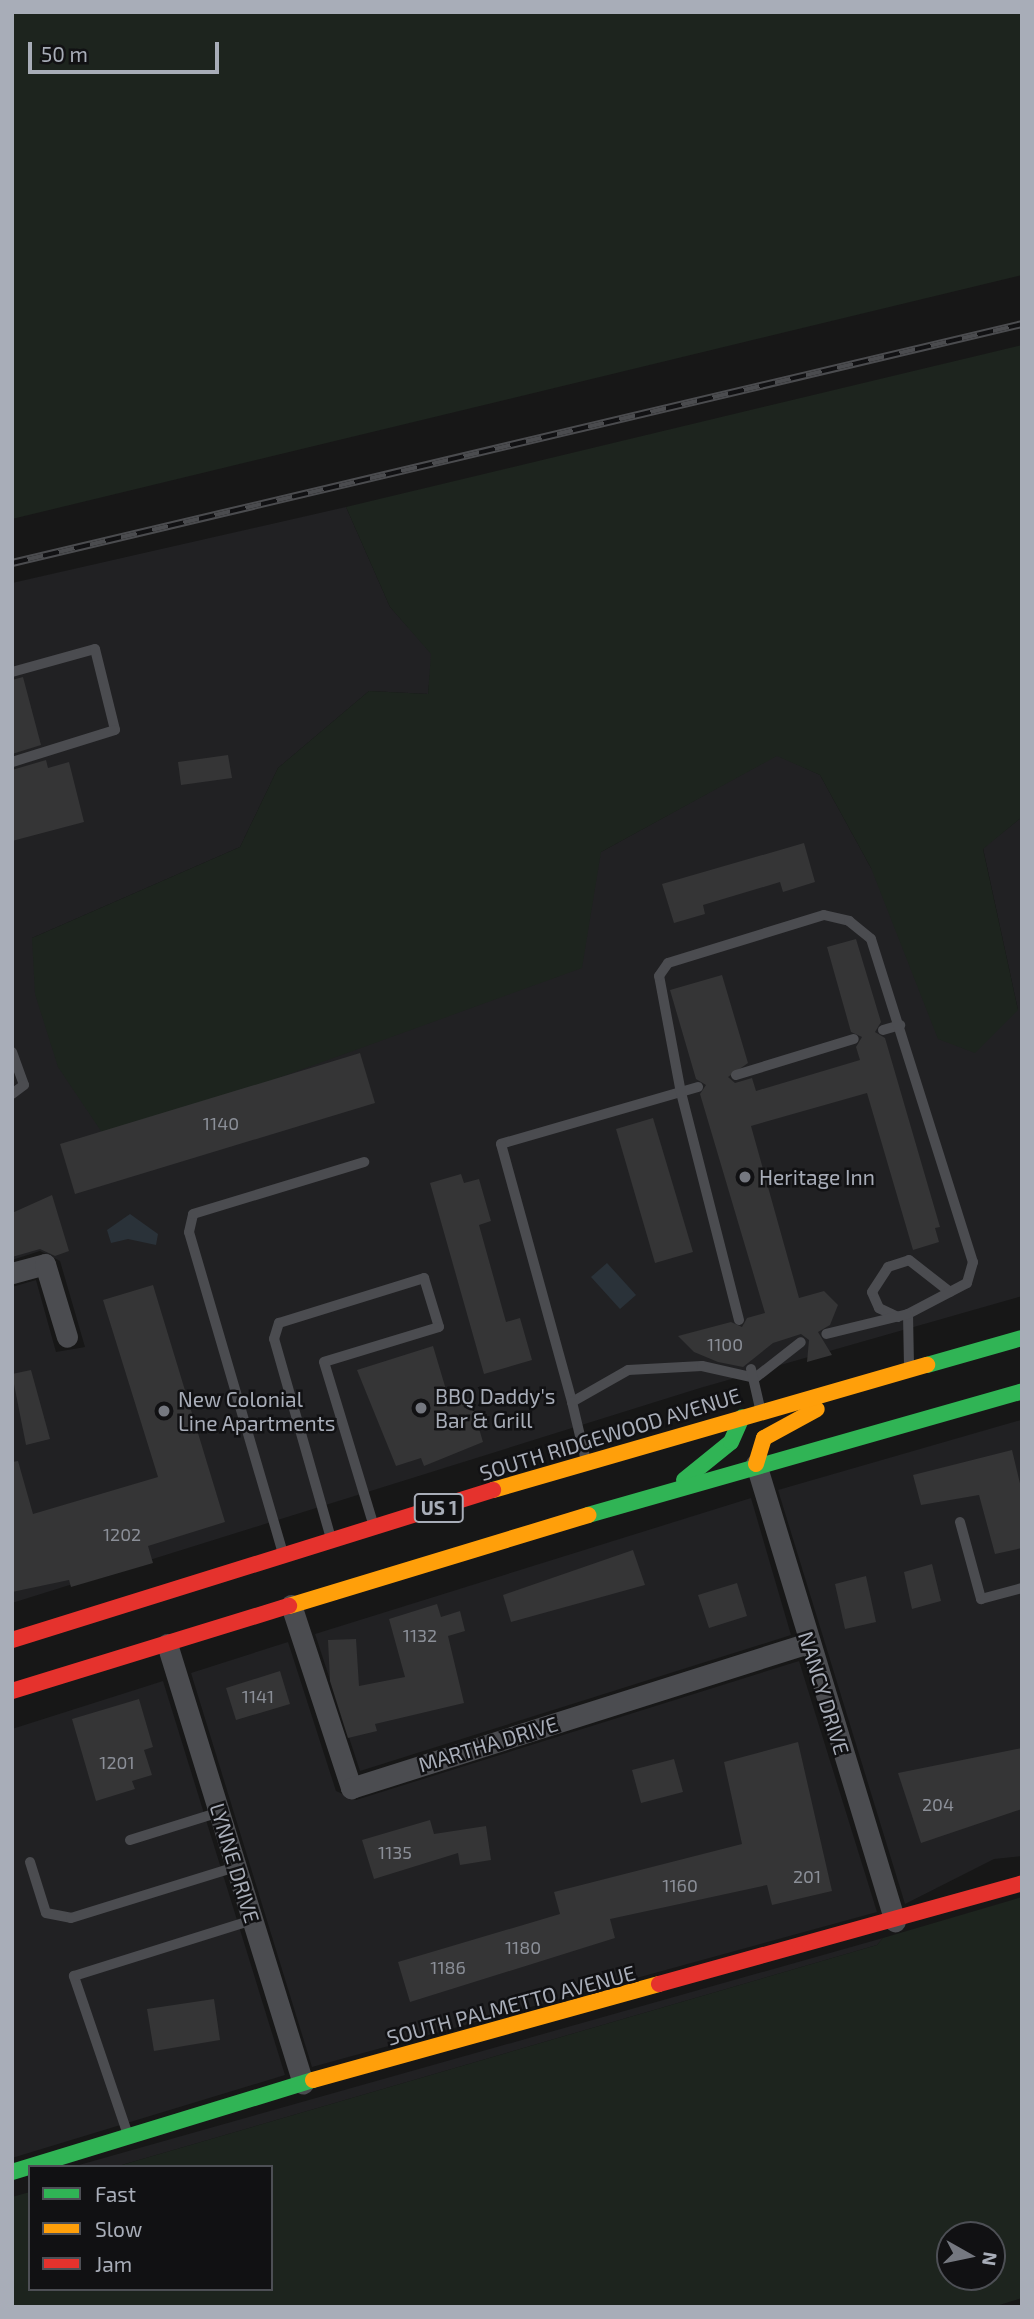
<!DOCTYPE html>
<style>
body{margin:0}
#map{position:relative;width:1034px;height:2319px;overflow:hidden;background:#171717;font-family:"Exo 2",sans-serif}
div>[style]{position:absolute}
.built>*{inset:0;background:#212123}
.green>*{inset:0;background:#1d241e}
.water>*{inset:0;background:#2a3239}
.building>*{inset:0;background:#353536}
.lane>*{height:10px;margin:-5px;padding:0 5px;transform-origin:5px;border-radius:5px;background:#4b4c50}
.street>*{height:21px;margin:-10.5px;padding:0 10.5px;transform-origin:10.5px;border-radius:10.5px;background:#4b4c50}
.fast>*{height:16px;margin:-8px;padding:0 8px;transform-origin:8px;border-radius:8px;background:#30b455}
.slow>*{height:16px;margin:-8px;padding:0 8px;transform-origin:8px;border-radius:8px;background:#ff9f0a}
.jam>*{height:16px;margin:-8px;padding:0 8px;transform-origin:8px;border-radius:8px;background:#e5322d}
.rail>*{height:8px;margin-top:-4px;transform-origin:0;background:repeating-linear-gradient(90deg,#111113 0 16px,#4b4c4f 0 32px);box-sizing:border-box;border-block:2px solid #4b4c4f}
.dots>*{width:19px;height:19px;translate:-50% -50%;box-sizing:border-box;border:4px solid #111113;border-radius:50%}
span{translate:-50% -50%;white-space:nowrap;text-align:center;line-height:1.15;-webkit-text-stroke:5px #111113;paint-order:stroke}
.number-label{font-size:18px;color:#8b8f98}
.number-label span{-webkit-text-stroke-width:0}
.shield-label span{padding:2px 5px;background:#111113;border:2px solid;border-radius:5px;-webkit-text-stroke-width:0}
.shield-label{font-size:19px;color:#a8adb8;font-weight:700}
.poi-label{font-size:21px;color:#a8adb8}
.left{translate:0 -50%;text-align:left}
.street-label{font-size:21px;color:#a8adb8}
.frame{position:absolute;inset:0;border:14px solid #a8adb8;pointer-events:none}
.legend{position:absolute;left:28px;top:2165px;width:245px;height:126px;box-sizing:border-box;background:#111113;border:2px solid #4d4f55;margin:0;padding:9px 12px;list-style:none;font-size:21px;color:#a8adb8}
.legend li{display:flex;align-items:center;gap:14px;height:35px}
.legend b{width:35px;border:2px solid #4d4f55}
.north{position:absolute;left:936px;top:2221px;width:70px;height:70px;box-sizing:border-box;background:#111113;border:2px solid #4d4f55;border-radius:50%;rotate:99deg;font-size:19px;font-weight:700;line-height:28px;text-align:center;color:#a8adb8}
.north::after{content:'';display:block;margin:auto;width:24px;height:32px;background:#757880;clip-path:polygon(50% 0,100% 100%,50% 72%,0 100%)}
.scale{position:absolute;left:28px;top:42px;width:191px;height:32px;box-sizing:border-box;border:4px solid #a8adb8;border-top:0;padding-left:9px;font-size:21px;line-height:24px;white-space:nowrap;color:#a8adb8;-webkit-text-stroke:5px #111113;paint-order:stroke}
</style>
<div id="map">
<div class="built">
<div style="clip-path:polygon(346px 507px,390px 607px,432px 654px,428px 694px,369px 691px,278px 768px,240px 847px,32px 938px,601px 852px,777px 755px,820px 775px,871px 868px,1018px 1010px,983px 848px,1022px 817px,1022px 1296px,700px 1388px,12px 1603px,12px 1287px,36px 1280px,56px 1352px,85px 1347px,60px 1261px,40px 1251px,12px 1260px,12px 583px)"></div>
<div style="clip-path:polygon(1021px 1420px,1022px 1856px,994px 1859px,905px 1904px,778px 1490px)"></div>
<div style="clip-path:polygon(751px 1498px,791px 1635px,360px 1771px,315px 1634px)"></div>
<div style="clip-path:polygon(288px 1642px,336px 1791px,356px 1800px,799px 1661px,877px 1912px,312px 2067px,191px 1673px)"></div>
<div style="clip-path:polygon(163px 1681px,285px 2075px,12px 2158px,12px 1729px)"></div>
<div style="clip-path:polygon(883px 1938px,877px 1945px,115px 2167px,72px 2167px)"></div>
</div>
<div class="green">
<div style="clip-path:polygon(12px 12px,1022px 12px,1022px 275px,12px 519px)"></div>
<div style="clip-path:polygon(1022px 345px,1022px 817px,983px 849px,1018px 1010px,975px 1053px,938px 1039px,871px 868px,820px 775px,777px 756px,601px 852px,582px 968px,107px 1140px,58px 1067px,35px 994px,32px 938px,240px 847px,278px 768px,369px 691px,428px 694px,431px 654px,390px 607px,346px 507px)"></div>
<div style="clip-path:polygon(evenodd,1022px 1897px,1022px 2298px,993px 2307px,12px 2307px,12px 2197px,30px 2192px,30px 2289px,271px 2289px,271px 2167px,115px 2167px,877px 1945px,883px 1938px,1022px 1897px,950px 2235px,992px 2235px,992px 2277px,950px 2277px,950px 2235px)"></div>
</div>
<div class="water">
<div style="clip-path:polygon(130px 1214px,158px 1234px,156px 1245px,128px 1239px,111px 1243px,107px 1230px)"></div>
<div style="clip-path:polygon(607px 1263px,636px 1295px,620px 1309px,591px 1277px)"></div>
</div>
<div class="building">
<div style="clip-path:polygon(23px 677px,41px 745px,12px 754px,12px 680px)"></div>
<div style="clip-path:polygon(228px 755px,232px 778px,181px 785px,178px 762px)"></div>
<div style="clip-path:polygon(46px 760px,48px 768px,69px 762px,84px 822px,12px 841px,12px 770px)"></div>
<div style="clip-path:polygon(804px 843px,815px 882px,783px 892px,780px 882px,703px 905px,705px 914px,674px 923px,662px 884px)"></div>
<div style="clip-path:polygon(856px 939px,881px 1022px,875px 1032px,885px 1038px,940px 1227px,935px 1228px,939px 1242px,913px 1250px,867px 1093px,751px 1126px,799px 1298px,824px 1291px,838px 1305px,830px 1325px,818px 1332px,832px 1355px,807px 1362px,809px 1340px,801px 1334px,773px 1343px,743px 1367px,718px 1362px,694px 1352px,678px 1336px,731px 1322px,742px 1327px,747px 1318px,765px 1313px,700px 1094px,706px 1085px,696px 1079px,670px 990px,722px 975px,748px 1063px,728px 1077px,735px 1083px,752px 1078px,756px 1091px,860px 1060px,856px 1047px,862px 1037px,851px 1032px,827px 947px)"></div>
<div style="clip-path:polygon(360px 1053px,375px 1103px,75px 1194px,60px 1144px)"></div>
<div style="clip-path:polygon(653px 1118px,693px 1252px,655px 1263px,616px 1129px)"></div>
<div style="clip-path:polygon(461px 1174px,464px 1183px,479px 1179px,491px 1221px,479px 1225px,506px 1322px,520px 1318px,532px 1360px,484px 1374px,430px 1183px)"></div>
<div style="clip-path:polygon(52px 1195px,69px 1251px,55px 1256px,40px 1249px,12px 1257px,12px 1213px)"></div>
<div style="clip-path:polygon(153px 1285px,225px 1522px,148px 1546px,153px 1563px,71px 1587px,69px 1580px,12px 1592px,12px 1462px,18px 1461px,33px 1514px,158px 1477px,103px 1300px)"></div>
<div style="clip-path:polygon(433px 1346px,450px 1403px,470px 1398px,483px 1442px,424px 1466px,421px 1458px,396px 1466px,357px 1370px)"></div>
<div style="clip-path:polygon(31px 1370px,50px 1439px,26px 1445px,12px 1374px)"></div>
<div style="clip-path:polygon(1012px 1450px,1022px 1492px,1022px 1548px,995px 1554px,979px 1495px,921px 1505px,913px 1475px)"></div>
<div style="clip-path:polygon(633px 1550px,645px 1585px,511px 1622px,503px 1595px)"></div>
<div style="clip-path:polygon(932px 1564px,941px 1601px,912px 1609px,904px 1572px)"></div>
<div style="clip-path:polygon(866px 1576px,876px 1622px,845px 1629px,835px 1584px)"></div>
<div style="clip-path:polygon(737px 1583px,747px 1616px,709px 1628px,698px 1595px)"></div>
<div style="clip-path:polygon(437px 1604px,441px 1617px,460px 1611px,465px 1631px,448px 1636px,464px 1703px,375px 1724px,377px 1731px,348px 1738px,330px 1681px,328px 1640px,356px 1639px,359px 1686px,405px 1677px,389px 1619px)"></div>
<div style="clip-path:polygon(280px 1671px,290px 1704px,236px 1720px,226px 1688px)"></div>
<div style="clip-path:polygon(139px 1699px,153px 1747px,144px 1750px,152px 1775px,132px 1781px,135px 1789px,96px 1801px,72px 1719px)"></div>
<div style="clip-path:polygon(798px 1742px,832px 1891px,772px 1905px,767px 1885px,610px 1919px,615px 1938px,410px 2002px,398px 1962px,560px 1914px,554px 1892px,742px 1844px,724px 1762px)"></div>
<div style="clip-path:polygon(1022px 1748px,1022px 1809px,921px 1843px,898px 1773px)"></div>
<div style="clip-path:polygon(674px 1759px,683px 1792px,641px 1803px,632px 1770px)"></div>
<div style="clip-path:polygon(430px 1820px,434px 1834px,486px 1826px,491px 1860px,460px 1865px,458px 1853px,374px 1879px,362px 1840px)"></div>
<div style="clip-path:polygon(214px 1999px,220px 2040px,154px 2051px,147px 2009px)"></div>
</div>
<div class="lane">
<div style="left:12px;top:672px;width:86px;rotate:-15.5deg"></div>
<div style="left:95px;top:649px;width:83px;rotate:76.1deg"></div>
<div style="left:115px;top:730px;width:108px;rotate:162.7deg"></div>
<div style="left:883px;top:1030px;width:18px;rotate:-16deg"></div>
<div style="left:12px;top:1052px;width:35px;rotate:70deg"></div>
<div style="left:24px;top:1085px;width:15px;rotate:143deg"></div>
<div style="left:736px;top:1075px;width:123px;rotate:-17deg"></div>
<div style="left:698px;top:1087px;width:205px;rotate:163.9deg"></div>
<div style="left:501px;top:1144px;width:268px;rotate:74.6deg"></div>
<div style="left:572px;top:1402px;width:64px;rotate:-29.7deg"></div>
<div style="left:628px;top:1370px;width:74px;rotate:-3.1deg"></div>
<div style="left:702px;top:1366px;width:54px;rotate:12.8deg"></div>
<div style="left:755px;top:1378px;width:58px;rotate:-38deg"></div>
<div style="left:908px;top:1314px;width:52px;rotate:88.9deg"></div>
<div style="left:898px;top:1317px;width:21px;rotate:-155deg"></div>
<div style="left:879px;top:1308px;width:17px;rotate:-114deg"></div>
<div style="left:872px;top:1292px;width:30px;rotate:-57deg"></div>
<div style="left:888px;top:1267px;width:22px;rotate:-18deg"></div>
<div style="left:909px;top:1260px;width:52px;rotate:38deg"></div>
<div style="left:739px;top:1320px;width:234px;rotate:-104.3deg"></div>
<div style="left:681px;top:1093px;width:119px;rotate:-100.6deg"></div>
<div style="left:659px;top:976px;width:16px;rotate:-55deg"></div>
<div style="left:668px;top:963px;width:163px;rotate:-17.1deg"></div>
<div style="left:824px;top:915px;width:26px;rotate:13deg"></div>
<div style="left:849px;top:921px;width:28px;rotate:39deg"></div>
<div style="left:871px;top:939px;width:339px;rotate:72.5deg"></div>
<div style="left:973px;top:1262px;width:22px;rotate:106deg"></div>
<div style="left:967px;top:1283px;width:67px;rotate:152.3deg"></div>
<div style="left:908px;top:1314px;width:84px;rotate:166.3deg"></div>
<div style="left:751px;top:1369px;width:39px;rotate:77deg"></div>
<div style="left:572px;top:1402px;width:57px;rotate:76.7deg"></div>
<div style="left:960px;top:1522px;width:80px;rotate:74.7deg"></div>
<div style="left:981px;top:1599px;width:42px;rotate:-15deg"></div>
<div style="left:330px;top:1535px;width:204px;rotate:-105.9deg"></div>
<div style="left:274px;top:1339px;width:17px;rotate:-73deg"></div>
<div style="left:279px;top:1323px;width:152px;rotate:-17.2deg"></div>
<div style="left:424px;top:1278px;width:51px;rotate:73deg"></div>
<div style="left:439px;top:1327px;width:120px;rotate:163.1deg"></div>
<div style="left:324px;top:1362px;width:168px;rotate:73.1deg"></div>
<div style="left:282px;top:1550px;width:331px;rotate:-106.3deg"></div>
<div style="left:189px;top:1232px;width:18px;rotate:-77deg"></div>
<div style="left:193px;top:1214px;width:179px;rotate:-16.9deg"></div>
<div style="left:130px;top:1840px;width:94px;rotate:-17.3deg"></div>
<div style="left:30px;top:1862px;width:53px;rotate:72.6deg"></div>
<div style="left:46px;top:1913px;width:25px;rotate:11deg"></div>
<div style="left:71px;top:1918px;width:173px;rotate:-17.2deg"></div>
<div style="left:127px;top:2132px;width:165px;rotate:-108.8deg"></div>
<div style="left:74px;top:1976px;width:188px;rotate:-17.4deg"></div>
</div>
<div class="street">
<div style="left:12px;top:1273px;width:34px;rotate:-15deg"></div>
<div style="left:45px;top:1264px;width:76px;rotate:73.2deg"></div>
<div style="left:756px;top:1464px;width:478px;rotate:73.1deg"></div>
<div style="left:291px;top:1605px;width:193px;rotate:71.8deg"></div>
<div style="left:351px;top:1788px;width:479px;rotate:-17.6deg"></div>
<div style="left:167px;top:1644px;width:460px;rotate:72.8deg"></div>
</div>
<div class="fast">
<div style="left:927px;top:1365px;width:99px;rotate:-15.9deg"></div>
<div style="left:684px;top:1480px;width:60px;rotate:-39deg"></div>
<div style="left:731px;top:1442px;width:27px;rotate:-66deg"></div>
<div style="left:588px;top:1515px;width:451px;rotate:-15.9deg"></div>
<div style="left:12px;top:2172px;width:315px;rotate:-17deg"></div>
</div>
<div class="slow">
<div style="left:756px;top:1464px;width:27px;rotate:-73deg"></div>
<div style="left:764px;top:1438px;width:60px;rotate:-28.7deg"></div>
<div style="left:493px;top:1490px;width:452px;rotate:-16.1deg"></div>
<div style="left:289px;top:1606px;width:313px;rotate:-16.9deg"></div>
<div style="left:313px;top:2080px;width:359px;rotate:-15.5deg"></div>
</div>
<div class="jam">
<div style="left:12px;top:1640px;width:504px;rotate:-17.32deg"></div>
<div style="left:12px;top:1691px;width:290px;rotate:-17.1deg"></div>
<div style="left:659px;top:1984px;width:377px;rotate:-15.5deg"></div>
</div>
<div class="rail">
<div style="left:12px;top:563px;width:1038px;rotate:-13.31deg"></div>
</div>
<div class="dots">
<div style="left:745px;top:1177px;background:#757880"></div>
<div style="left:421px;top:1408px;background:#757880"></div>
<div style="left:164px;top:1411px;background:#757880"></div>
</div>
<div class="number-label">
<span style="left:221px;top:1123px">1140</span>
<span style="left:725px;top:1344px">1100</span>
<span style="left:122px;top:1534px">1202</span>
<span style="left:420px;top:1635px">1132</span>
<span style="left:258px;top:1696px">1141</span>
<span style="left:117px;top:1762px">1201</span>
<span style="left:938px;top:1804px">204</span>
<span style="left:395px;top:1852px">1135</span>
<span style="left:807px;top:1876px">201</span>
<span style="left:680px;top:1885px">1160</span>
<span style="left:523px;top:1947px">1180</span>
<span style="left:448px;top:1967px">1186</span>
</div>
<div class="shield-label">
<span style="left:439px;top:1508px">US 1</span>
</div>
<div class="poi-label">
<span class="left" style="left:759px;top:1177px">Heritage Inn</span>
<span class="left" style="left:435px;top:1408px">BBQ Daddy's<br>Bar &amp; Grill</span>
<span class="left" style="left:178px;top:1411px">New Colonial<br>Line Apartments</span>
</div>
<div class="street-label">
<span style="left:610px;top:1434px;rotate:-17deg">SOUTH RIDGEWOOD AVENUE</span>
<span style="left:824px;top:1693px;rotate:73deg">NANCY DRIVE</span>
<span style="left:488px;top:1744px;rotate:-17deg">MARTHA DRIVE</span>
<span style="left:235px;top:1863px;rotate:73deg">LYNNE DRIVE</span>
<span style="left:511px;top:2005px;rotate:-15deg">SOUTH PALMETTO AVENUE</span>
</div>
<div class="frame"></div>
<ul class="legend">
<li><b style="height:9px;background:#30b455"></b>Fast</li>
<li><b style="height:9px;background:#ff9f0a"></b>Slow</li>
<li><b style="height:9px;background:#e5322d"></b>Jam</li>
</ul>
<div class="north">N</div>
<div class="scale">50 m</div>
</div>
